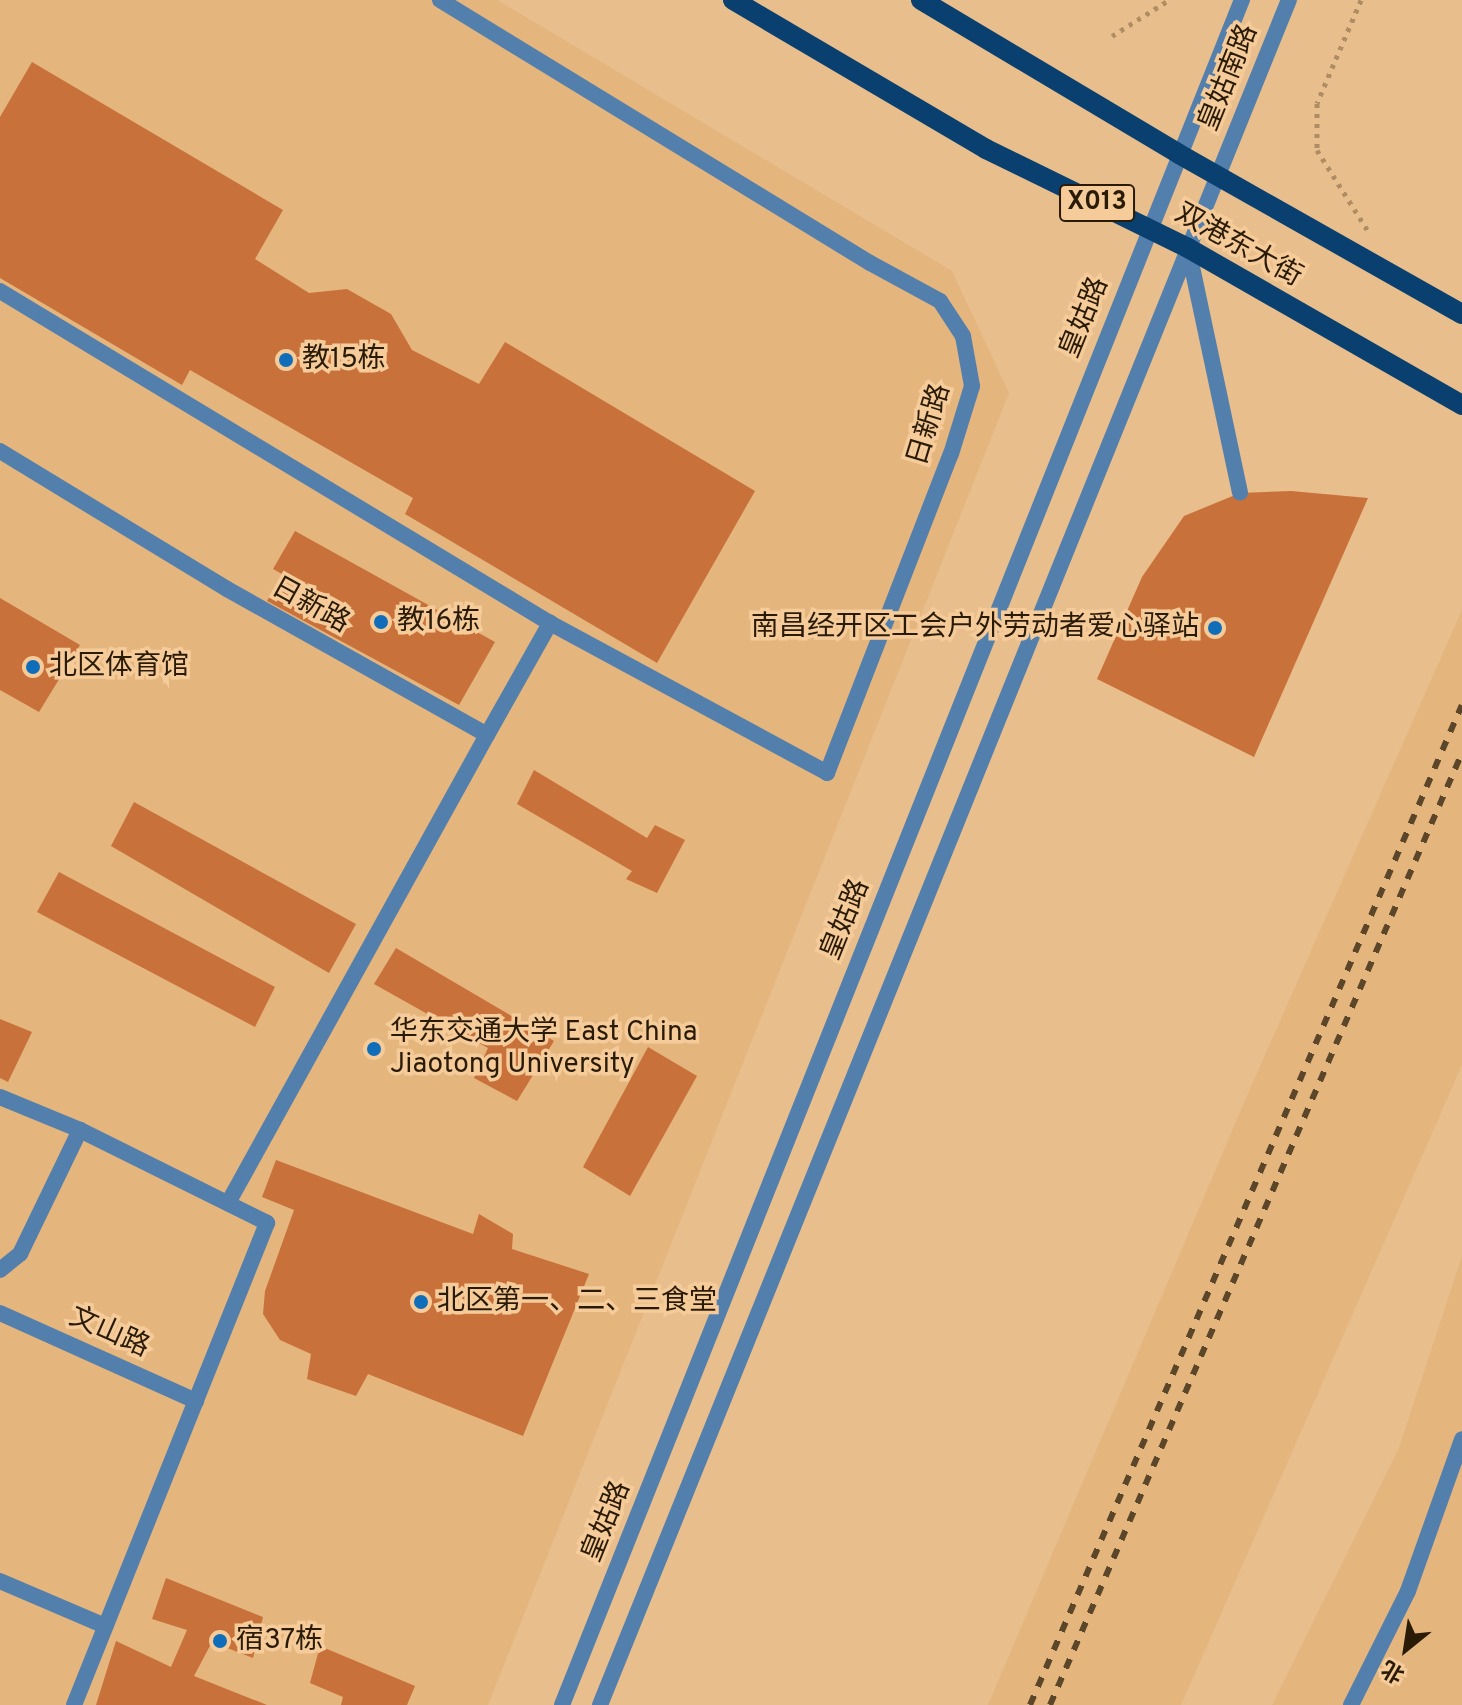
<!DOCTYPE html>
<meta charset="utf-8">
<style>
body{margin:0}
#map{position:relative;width:1462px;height:1705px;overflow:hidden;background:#e8be8d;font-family:Overpass,"Noto Sans SC",sans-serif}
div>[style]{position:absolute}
.built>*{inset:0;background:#e4b57d}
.building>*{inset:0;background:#c9713a}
.path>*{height:5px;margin-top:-2.5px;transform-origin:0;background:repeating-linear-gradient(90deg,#ae8d64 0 4px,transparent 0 10px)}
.service>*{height:16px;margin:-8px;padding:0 8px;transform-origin:8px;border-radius:8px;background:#537fad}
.minor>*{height:16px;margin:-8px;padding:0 8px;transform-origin:8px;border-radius:8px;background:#537fad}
.tertiary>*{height:16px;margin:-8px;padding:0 8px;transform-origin:8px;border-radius:8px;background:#537fad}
.primary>*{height:20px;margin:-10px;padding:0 10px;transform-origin:10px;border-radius:10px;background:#09406f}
.rail>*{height:6px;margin-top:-3px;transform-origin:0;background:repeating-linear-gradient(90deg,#5c462a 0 10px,transparent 0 20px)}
.dots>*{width:22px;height:22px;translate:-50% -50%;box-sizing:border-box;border:4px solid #f6cb9a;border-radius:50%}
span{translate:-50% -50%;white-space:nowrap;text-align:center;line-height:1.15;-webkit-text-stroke:7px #f6cb9a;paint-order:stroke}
.shield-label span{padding:2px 6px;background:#f6cb9a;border:2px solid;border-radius:6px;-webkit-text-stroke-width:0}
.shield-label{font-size:26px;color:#2a1b07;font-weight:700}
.street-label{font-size:28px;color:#2a1b07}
.poi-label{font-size:28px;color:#2a1b07}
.left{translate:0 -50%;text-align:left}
.right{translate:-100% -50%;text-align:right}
.north{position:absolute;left:1366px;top:1609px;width:80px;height:80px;-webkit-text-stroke:6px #f6cb9a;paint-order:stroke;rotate:210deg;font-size:22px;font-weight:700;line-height:32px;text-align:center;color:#2a1b07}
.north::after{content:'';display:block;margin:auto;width:28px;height:36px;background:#2a1b07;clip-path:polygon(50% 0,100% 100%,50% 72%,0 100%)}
</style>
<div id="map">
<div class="built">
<div style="clip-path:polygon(0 0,497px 0,952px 271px,1009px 393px,488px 1705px,0 1705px)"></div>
<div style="clip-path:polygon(1462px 610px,1462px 1065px,1181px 1705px,988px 1705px,1249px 1091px)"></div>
<div style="clip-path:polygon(1462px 1256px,1462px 1705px,1272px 1705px,1399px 1448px)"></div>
</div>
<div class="building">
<div style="clip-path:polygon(32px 62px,283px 210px,255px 259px,309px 293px,347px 289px,391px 314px,412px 350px,479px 384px,505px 342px,755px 491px,657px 663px,405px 514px,413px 498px,190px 370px,182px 385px,0 278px,0 117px)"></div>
<div style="clip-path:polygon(1291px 491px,1368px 498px,1254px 757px,1097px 679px,1142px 577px,1184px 516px,1240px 493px)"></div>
<div style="clip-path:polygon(295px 531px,495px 642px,459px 705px,267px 601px,282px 574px,273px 569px)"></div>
<div style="clip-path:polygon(0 598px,80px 645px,39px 712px,0 690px)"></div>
<div style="clip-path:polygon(534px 770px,647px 838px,655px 825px,685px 840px,657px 893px,626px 879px,632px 871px,517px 804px)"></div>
<div style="clip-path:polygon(134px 802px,356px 924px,329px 973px,111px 846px)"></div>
<div style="clip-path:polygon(59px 872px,275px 987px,255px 1027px,37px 912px)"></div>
<div style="clip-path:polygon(396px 948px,554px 1041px,517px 1101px,474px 1078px,488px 1048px,374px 984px)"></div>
<div style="clip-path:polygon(0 1019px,32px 1032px,8px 1082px,0 1078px)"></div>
<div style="clip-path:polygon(648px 1047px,697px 1076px,630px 1196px,583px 1167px)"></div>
<div style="clip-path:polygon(276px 1160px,473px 1234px,479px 1214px,513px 1234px,512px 1249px,589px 1274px,523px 1436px,368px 1374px,356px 1396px,307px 1379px,311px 1354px,280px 1340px,263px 1314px,265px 1291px,294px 1210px,262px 1197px)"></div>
<div style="clip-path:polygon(166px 1578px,263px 1617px,253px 1658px,212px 1642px,194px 1676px,267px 1705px,96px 1705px,116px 1641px,171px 1667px,187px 1630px,152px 1619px)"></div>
<div style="clip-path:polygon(320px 1646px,415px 1686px,407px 1705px,341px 1705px,343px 1697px,310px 1683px)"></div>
</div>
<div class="path">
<div style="left:1361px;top:0;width:112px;rotate:113.1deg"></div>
<div style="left:1317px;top:103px;width:47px;rotate:90deg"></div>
<div style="left:1317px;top:150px;width:96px;rotate:57.8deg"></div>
<div style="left:1112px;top:36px;width:67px;rotate:-32.3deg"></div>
</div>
<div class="service">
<div style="left:1188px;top:248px;width:250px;rotate:78deg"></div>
<div style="left:1351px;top:1705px;width:127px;rotate:-63.4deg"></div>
<div style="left:1408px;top:1591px;width:161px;rotate:-70.4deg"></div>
</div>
<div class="minor">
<div style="left:0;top:291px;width:642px;rotate:31.12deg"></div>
<div style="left:550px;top:623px;width:315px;rotate:28.4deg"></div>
<div style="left:827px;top:773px;width:342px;rotate:-68.8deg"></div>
<div style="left:951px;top:454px;width:71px;rotate:-72.8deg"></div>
<div style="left:972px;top:386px;width:51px;rotate:-100.2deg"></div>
<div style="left:963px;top:336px;width:42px;rotate:-123.3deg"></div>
<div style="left:940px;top:301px;width:80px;rotate:-151.5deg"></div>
<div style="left:870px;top:263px;width:504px;rotate:-148.55deg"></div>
<div style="left:0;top:451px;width:266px;rotate:31.3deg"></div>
<div style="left:227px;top:589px;width:298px;rotate:29.3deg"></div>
<div style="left:487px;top:735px;width:129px;rotate:-60.6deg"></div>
<div style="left:0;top:1097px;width:87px;rotate:22.4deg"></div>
<div style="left:228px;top:1203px;width:535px;rotate:-61.04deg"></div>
<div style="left:0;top:1270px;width:26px;rotate:-39deg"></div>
<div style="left:20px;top:1254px;width:138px;rotate:-64.2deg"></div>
<div style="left:80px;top:1130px;width:209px;rotate:26.4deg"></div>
<div style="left:267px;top:1223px;width:519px;rotate:111.82deg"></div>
<div style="left:0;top:1313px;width:215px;rotate:24.2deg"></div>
<div style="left:0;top:1581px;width:114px;rotate:23.2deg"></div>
</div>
<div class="tertiary">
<div style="left:562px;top:1705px;width:1836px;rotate:-68.26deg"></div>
<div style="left:600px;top:1705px;width:1839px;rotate:-68deg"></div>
</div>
<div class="primary">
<div style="left:733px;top:0;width:294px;rotate:30.5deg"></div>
<div style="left:986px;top:149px;width:225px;rotate:26.1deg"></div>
<div style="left:1188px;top:248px;width:316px;rotate:29.8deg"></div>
<div style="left:921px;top:0;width:300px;rotate:30.8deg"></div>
<div style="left:1179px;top:154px;width:325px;rotate:29.5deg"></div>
</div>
<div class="rail">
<div style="left:1030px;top:1705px;width:1089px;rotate:-66.64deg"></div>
<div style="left:1050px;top:1705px;width:1037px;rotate:-66.6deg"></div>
</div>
<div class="dots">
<div style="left:286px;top:360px;background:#106dba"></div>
<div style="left:381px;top:622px;background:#106dba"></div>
<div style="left:1215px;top:628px;background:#106dba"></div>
<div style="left:33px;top:667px;background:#106dba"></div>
<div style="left:374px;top:1049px;background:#106dba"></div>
<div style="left:421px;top:1302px;background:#106dba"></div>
<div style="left:220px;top:1641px;background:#106dba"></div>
</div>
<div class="shield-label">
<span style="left:1097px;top:203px">X013</span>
</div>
<div class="street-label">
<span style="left:1229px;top:78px;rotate:-68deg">皇姑南路</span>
<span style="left:1238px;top:246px;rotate:29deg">双港东大街</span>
<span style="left:1085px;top:318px;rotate:-68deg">皇姑路</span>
<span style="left:930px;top:425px;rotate:-73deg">日新路</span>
<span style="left:310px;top:606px;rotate:29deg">日新路</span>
<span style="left:846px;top:920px;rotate:-68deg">皇姑路</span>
<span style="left:109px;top:1333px;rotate:24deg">文山路</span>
<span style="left:607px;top:1522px;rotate:-68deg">皇姑路</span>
</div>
<div class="poi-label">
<span class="left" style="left:302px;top:360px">教15栋</span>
<span class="left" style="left:397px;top:622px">教16栋</span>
<span class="right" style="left:1199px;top:628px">南昌经开区工会户外劳动者爱心驿站</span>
<span class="left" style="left:49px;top:667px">北区体育馆</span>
<span class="left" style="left:390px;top:1049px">华东交通大学 East China<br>Jiaotong University</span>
<span class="left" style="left:437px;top:1302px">北区第一、二、三食堂</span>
<span class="left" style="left:236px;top:1641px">宿37栋</span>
</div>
<div class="north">北</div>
</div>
